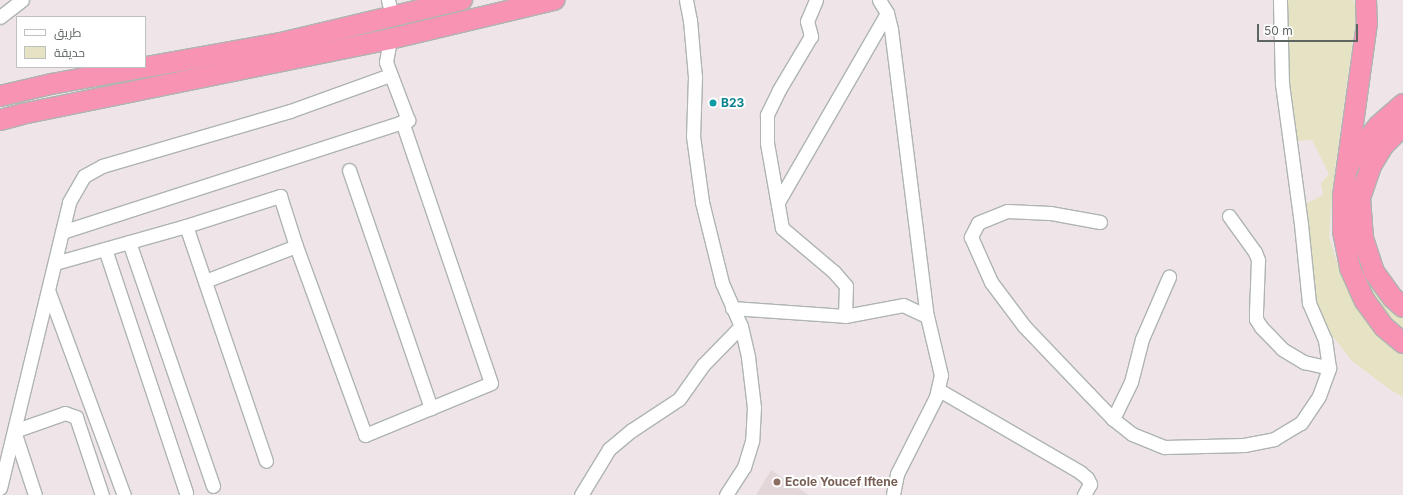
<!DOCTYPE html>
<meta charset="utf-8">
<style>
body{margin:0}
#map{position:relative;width:1403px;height:495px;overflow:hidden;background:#efe5e8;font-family:Inter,Cairo,sans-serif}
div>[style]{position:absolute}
.education>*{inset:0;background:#e2d6d9}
.green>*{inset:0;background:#e5e3c3}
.roads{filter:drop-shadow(1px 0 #aeb4b2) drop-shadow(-1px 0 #aeb4b2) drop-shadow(0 1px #aeb4b2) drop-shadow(0 -1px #aeb4b2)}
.minor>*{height:13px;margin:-6.5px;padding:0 6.5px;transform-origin:6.5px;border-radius:6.5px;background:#fff}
.highway>*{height:20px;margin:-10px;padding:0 10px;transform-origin:10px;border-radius:10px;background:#f893b4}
.dots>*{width:11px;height:11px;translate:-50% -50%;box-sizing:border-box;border:2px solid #fff;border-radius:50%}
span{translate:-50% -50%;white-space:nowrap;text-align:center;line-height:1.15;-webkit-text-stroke:4px #fff;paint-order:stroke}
.culture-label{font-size:12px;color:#0d838f;font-weight:700}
.left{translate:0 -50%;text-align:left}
.education-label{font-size:12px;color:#785e54;font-weight:700}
.legend{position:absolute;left:16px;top:16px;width:130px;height:52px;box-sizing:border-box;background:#fff;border:1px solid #bec1c0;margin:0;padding:5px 7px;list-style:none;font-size:12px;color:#5d6561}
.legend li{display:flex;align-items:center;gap:8px;height:20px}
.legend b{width:20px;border:1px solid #bec1c0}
.scale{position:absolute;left:1257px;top:24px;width:101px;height:18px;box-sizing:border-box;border:2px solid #5d6561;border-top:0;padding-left:5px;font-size:12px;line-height:14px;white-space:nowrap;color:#5d6561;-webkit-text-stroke:3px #fff;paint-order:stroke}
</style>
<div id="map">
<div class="education">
<div style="clip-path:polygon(771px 470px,809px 495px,756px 495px)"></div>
</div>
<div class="green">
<div style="clip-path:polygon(1286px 0,1353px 0,1357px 10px,1333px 183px,1329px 237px,1339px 269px,1356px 306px,1379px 335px,1403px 352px,1403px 397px,1389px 389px,1351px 360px,1325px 326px,1314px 300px,1309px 265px,1307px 203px,1323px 195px,1321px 183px,1329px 174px,1312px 140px,1297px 141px,1287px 84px)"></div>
<div style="clip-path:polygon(1354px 168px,1357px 168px,1359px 171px,1357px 180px,1394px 311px,1403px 317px,1403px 333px,1384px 318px,1356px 269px)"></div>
</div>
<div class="roads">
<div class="minor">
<div style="left:388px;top:0;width:16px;rotate:76deg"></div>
<div style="left:686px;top:0;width:20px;rotate:79deg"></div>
<div style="left:690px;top:20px;width:57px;rotate:85deg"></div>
<div style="left:695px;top:77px;width:59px;rotate:91.9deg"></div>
<div style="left:693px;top:136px;width:67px;rotate:82.2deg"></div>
<div style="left:702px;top:202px;width:83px;rotate:76.1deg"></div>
<div style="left:722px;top:283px;width:47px;rotate:66.2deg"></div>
<div style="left:741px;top:326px;width:32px;rotate:77deg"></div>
<div style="left:748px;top:357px;width:50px;rotate:83.2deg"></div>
<div style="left:754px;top:407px;width:34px;rotate:93deg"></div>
<div style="left:752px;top:441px;width:27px;rotate:107deg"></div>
<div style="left:744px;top:467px;width:33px;rotate:123deg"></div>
<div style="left:816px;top:0;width:23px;rotate:113deg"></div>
<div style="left:807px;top:21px;width:16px;rotate:75deg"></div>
<div style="left:811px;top:36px;width:63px;rotate:120.7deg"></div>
<div style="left:779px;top:90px;width:28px;rotate:116deg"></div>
<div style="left:767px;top:115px;width:28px;rotate:90deg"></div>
<div style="left:767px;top:143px;width:86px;rotate:80deg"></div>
<div style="left:782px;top:228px;width:68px;rotate:40.2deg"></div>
<div style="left:834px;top:272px;width:18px;rotate:49deg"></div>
<div style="left:846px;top:286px;width:30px;rotate:92deg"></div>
<div style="left:879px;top:0;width:15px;rotate:58deg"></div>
<div style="left:887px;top:13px;width:16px;rotate:76deg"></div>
<div style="left:891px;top:29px;width:289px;rotate:82.9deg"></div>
<div style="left:927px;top:316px;width:61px;rotate:76.7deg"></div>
<div style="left:941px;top:375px;width:23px;rotate:103deg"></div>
<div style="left:936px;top:397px;width:86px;rotate:116.9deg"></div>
<div style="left:897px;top:474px;width:21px;rotate:101deg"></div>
<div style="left:0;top:17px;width:28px;rotate:-38deg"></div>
<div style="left:349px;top:170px;width:252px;rotate:71deg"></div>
<div style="left:778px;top:202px;width:218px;rotate:-60deg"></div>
<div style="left:1229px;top:216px;width:44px;rotate:54.2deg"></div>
<div style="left:1255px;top:252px;width:9px;rotate:69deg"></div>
<div style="left:1258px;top:260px;width:51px;rotate:92.2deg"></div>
<div style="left:1256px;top:311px;width:8px;rotate:90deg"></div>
<div style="left:1256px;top:319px;width:9px;rotate:58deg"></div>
<div style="left:1261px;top:327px;width:30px;rotate:46deg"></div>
<div style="left:1282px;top:349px;width:26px;rotate:31deg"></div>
<div style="left:1304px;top:362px;width:26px;rotate:13deg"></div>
<div style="left:1100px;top:222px;width:51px;rotate:-169.8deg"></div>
<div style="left:1050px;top:213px;width:43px;rotate:-177.3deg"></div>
<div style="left:1007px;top:211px;width:31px;rotate:158deg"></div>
<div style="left:978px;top:223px;width:16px;rotate:117deg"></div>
<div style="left:971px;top:237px;width:49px;rotate:66deg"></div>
<div style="left:991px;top:282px;width:55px;rotate:53.1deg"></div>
<div style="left:1024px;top:326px;width:94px;rotate:46.3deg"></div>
<div style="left:1089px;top:394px;width:35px;rotate:46deg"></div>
<div style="left:1113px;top:419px;width:24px;rotate:38deg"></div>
<div style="left:1132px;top:434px;width:35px;rotate:22deg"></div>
<div style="left:1165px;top:447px;width:79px;rotate:-1.5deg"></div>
<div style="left:1244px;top:445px;width:31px;rotate:-11deg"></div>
<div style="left:1274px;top:439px;width:31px;rotate:-31deg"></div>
<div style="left:1301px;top:423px;width:32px;rotate:-56deg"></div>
<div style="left:1319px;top:396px;width:30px;rotate:-70deg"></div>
<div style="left:1329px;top:368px;width:28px;rotate:-98deg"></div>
<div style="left:1325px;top:340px;width:40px;rotate:-113.4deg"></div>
<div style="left:1309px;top:303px;width:79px;rotate:-95.8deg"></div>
<div style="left:1301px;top:224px;width:141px;rotate:-97.7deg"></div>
<div style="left:1282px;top:84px;width:84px;rotate:-91.4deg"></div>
<div style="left:186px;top:226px;width:99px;rotate:-17.7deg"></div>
<div style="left:280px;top:196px;width:52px;rotate:72.3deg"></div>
<div style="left:296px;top:246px;width:201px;rotate:69.9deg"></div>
<div style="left:365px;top:435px;width:136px;rotate:-22.4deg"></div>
<div style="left:491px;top:383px;width:276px;rotate:-108.8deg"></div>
<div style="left:62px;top:232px;width:364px;rotate:-17.9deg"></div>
<div style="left:408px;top:120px;width:62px;rotate:-110.8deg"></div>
<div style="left:386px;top:62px;width:23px;rotate:-80deg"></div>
<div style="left:129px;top:242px;width:258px;rotate:71deg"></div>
<div style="left:105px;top:249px;width:257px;rotate:71.6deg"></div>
<div style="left:55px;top:263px;width:136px;rotate:-15.8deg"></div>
<div style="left:186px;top:226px;width:248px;rotate:71.2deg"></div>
<div style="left:205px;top:281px;width:97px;rotate:-21deg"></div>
<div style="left:48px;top:290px;width:219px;rotate:69.7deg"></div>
<div style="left:732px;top:308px;width:113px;rotate:4deg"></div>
<div style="left:845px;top:316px;width:59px;rotate:-10.7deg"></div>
<div style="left:903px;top:305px;width:26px;rotate:25deg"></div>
<div style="left:939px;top:390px;width:163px;rotate:30.2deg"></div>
<div style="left:1080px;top:472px;width:9px;rotate:41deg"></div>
<div style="left:1087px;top:478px;width:7px;rotate:63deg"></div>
<div style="left:1090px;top:484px;width:13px;rotate:119deg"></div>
<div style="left:1113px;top:419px;width:41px;rotate:-64.1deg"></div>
<div style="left:1131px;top:382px;width:44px;rotate:-75.7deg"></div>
<div style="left:1142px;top:339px;width:68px;rotate:-66.5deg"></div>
<div style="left:0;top:488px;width:294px;rotate:-76.4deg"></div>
<div style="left:69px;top:202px;width:30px;rotate:-60deg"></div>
<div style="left:84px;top:176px;width:21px;rotate:-29deg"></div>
<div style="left:102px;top:166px;width:196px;rotate:-16.3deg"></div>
<div style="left:290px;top:111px;width:106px;rotate:-19.8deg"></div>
<div style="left:35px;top:495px;width:67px;rotate:-108.2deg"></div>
<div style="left:14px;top:431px;width:54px;rotate:-19.4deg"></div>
<div style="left:65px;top:413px;width:12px;rotate:20deg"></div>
<div style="left:76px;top:417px;width:82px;rotate:71.6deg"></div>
<div style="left:581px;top:495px;width:54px;rotate:-58.7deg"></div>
<div style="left:609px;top:449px;width:30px;rotate:-40deg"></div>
<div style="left:632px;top:430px;width:56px;rotate:-33.4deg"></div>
<div style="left:679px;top:399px;width:42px;rotate:-54.8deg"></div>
<div style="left:703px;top:365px;width:54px;rotate:-45.7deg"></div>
</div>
<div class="highway">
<div style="left:1366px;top:0;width:23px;rotate:88deg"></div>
<div style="left:1367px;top:23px;width:174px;rotate:97.9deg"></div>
<div style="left:1343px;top:195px;width:36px;rotate:90deg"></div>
<div style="left:1343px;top:231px;width:38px;rotate:79deg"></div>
<div style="left:1350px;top:268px;width:36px;rotate:66deg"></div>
<div style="left:1365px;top:301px;width:32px;rotate:54deg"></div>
<div style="left:1384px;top:327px;width:25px;rotate:40deg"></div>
<div style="left:0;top:96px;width:52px;rotate:-13.2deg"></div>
<div style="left:51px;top:84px;width:234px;rotate:-10.1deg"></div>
<div style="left:281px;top:43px;width:186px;rotate:-13.4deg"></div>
<div style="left:0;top:120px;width:23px;rotate:-15deg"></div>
<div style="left:22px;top:114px;width:376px;rotate:-11.5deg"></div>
<div style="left:390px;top:39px;width:169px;rotate:-13.4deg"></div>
<div style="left:1403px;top:126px;width:28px;rotate:135deg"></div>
<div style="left:1383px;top:146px;width:23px;rotate:121deg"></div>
<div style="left:1371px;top:166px;width:34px;rotate:109deg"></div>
<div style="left:1360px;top:198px;width:40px;rotate:85.7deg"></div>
<div style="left:1363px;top:238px;width:36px;rotate:72deg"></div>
<div style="left:1374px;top:272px;width:32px;rotate:54deg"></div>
<div style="left:1393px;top:298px;width:13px;rotate:42deg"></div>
<div style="left:1349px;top:165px;width:17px;rotate:-57deg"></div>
<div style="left:1358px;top:151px;width:33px;rotate:-51deg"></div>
<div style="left:1379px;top:125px;width:32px;rotate:-41deg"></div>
</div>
</div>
<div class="dots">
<div style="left:713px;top:103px;background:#0f9aa8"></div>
<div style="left:777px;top:482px;background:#8d6e63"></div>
</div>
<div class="culture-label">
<span class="left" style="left:721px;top:103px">B23</span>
</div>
<div class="education-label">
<span class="left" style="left:785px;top:482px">Ecole Youcef Iftene</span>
</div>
<ul class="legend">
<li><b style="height:5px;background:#fff"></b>طريق</li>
<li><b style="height:11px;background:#e5e3c3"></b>حديقة</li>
</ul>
<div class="scale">50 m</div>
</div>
